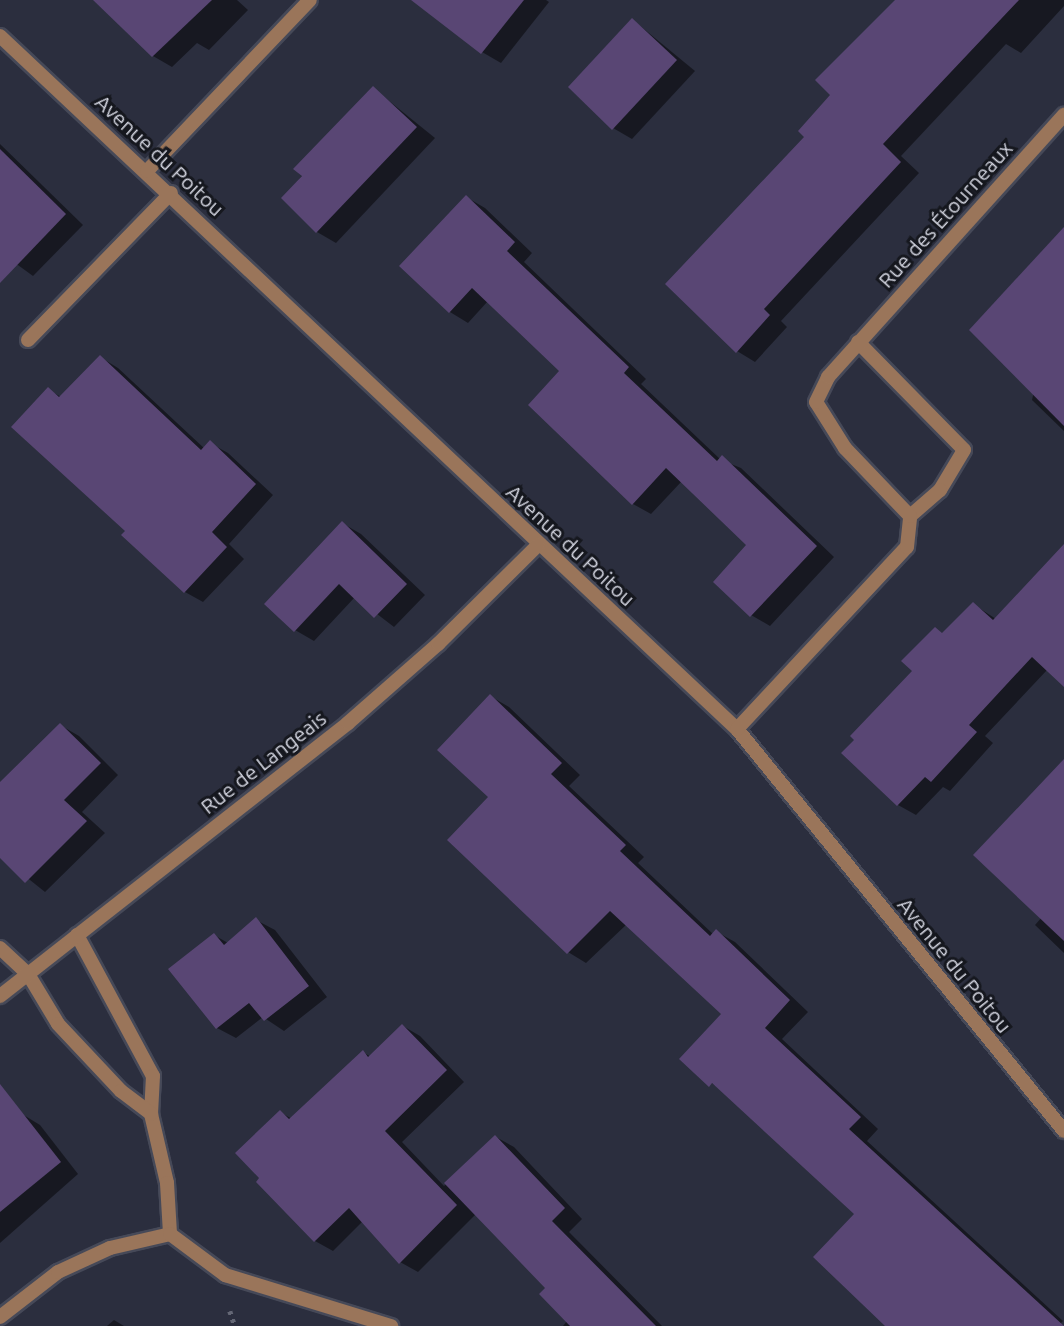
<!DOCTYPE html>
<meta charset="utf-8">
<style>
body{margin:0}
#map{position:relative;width:1064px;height:1326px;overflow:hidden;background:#2b2e3e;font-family:Ubuntu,sans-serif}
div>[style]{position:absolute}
.shadow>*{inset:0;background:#0007}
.building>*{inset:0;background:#594674}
.path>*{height:4.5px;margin-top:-2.25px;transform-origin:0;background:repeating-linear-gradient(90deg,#646775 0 3.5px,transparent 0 8.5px)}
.roads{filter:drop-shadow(2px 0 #464958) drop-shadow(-2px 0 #464958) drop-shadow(0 2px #464958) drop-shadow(0 -2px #464958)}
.street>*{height:14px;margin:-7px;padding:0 7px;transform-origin:7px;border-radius:7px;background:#9a755a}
span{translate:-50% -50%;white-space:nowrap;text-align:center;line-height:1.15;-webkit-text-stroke:6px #15171e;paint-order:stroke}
.street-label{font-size:21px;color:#d3d5e0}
</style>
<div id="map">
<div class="shadow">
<div style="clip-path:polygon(95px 0,237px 0,248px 10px,209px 50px,197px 43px,172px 67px,153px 56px)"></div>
<div style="clip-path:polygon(430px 0,546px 0,549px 2px,501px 63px,482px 52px)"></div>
<div style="clip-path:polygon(920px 0,1064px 0,1064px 6px,1021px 53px,1006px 44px,901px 156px,919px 173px,781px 321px,787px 327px,755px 362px,737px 351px,807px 137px)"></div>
<div style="clip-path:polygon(633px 20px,695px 71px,632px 139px,613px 128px)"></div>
<div style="clip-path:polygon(373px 88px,435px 138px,336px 243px,317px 232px,284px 198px)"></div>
<div style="clip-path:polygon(0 144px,83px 225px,33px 276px,0 252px)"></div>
<div style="clip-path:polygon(466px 197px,485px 208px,532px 253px,524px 262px,646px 379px,641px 384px,721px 460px,741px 468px,834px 557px,770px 626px,751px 615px,748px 545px,682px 481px,651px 514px,633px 504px,562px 370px,488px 301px,468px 323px,450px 312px)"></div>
<div style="clip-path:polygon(1064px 258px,1064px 431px,1032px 400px)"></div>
<div style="clip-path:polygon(100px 357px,118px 368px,205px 449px,210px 443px,228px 453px,273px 495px,229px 544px,244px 559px,203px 602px,185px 592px,124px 535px,128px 531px,49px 390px,61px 397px)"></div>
<div style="clip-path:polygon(342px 523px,361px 534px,425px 595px,394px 627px,355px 597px,314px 641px,295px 630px)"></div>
<div style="clip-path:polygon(1064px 559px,1064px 684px,1048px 669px,985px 736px,993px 743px,950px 791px,943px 787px,916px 815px,898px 805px,914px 671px,973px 604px,996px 619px)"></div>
<div style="clip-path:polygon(490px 696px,509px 707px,580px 775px,569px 786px,644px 857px,638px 863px,714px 935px,717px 932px,735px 942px,808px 1012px,782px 1039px,878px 1129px,867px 1141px,1063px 1321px,1058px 1326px,890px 1326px,856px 1214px,730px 1097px,681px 1059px,723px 1014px,627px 924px,586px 963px,568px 952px,490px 797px)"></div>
<div style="clip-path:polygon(60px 725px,79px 736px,118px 775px,82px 812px,105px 833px,45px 892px,0 856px,0 784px)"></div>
<div style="clip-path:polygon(1064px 778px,1064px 953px,1035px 925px,1042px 917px)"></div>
<div style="clip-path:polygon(256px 920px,275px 930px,327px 997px,284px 1031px,263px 1017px,236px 1038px,217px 1028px,214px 935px,228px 943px)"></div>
<div style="clip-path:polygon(403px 1026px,420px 1036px,464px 1082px,402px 1142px,444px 1186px,496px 1137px,514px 1147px,582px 1219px,569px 1232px,662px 1326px,563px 1326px,567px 1321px,547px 1288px,476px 1214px,418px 1272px,400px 1262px,363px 1221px,333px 1251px,315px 1241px,280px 1112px,292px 1119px,363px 1052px,371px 1057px)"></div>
<div style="clip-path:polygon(22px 1114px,40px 1125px,78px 1174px,0 1243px,0 1131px)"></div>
<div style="clip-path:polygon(114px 1320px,124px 1326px,107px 1326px)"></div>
</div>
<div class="building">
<div style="clip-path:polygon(93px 0,212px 0,152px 57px)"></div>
<div style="clip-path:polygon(411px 0,524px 0,481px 54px)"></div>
<div style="clip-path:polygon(895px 0,1019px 0,883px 144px,901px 162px,764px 309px,770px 315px,736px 353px,665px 284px,804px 137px,798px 131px,830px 95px,815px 80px)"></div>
<div style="clip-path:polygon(632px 18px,677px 60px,612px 130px,568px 87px)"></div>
<div style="clip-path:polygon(373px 86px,417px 127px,316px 233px,281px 198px,302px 176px,293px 169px)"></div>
<div style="clip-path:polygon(0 149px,66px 214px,0 283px)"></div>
<div style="clip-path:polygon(466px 195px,515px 242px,507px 251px,629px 367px,624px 373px,717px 461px,722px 455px,817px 546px,750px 617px,713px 582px,746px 545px,666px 468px,632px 505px,528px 405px,559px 371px,472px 288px,449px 313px,399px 266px)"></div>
<div style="clip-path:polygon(1064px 227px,1064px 426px,969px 330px)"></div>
<div style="clip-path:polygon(100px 355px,201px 450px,210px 440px,256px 484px,212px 532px,227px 547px,184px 593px,121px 535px,125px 531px,11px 427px,48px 387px,59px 397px)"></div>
<div style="clip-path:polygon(342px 521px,407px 584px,374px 618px,339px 584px,294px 632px,264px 604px)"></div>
<div style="clip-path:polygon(1064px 544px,1064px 687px,1032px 657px,969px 725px,977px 732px,931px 782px,925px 777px,897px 806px,841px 753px,854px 740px,850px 736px,912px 671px,901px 661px,935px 627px,942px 633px,973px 602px,993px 620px)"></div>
<div style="clip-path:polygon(490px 694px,562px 763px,551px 774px,626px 845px,620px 851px,710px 936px,716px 929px,790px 1000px,765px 1028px,861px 1117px,849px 1129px,1064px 1326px,885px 1326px,813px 1257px,854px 1214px,712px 1083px,709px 1087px,679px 1059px,721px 1014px,610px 911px,567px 954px,447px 840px,488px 797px,437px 750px)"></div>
<div style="clip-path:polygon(60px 723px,101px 763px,64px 800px,87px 821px,25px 883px,0 858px,0 782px)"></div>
<div style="clip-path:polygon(1064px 759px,1064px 941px,973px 855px)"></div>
<div style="clip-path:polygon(256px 917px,309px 986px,264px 1021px,249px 1003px,216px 1029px,168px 969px,214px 933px,224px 945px)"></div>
<div style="clip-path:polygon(402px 1024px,447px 1070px,385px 1131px,457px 1205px,399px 1264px,349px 1208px,314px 1242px,256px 1182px,259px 1178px,235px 1153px,280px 1110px,289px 1119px,363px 1050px,368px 1057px)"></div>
<div style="clip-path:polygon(0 1084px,61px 1162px,0 1212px)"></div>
<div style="clip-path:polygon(495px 1135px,565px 1208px,552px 1221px,656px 1326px,570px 1326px,539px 1294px,545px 1288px,444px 1183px)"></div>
</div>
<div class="path">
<div style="left:230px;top:1311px;width:16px;rotate:72deg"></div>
</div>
<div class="roads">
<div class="street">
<div style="left:0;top:36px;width:1012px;rotate:43.24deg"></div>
<div style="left:737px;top:729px;width:518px;rotate:50.87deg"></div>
<div style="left:147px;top:171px;width:236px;rotate:-46.4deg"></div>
<div style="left:28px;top:340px;width:205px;rotate:-45.8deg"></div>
<div style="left:858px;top:342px;width:151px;rotate:45.5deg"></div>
<div style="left:964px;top:450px;width:47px;rotate:121deg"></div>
<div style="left:940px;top:490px;width:40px;rotate:139deg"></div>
<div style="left:737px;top:729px;width:249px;rotate:-47deg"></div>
<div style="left:907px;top:547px;width:31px;rotate:-84deg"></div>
<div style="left:910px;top:516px;width:94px;rotate:-133.7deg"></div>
<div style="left:845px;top:448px;width:54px;rotate:-122.2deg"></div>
<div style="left:816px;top:402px;width:28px;rotate:-64deg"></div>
<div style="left:828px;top:377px;width:353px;rotate:-48deg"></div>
<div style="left:77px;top:935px;width:160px;rotate:61.7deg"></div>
<div style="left:153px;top:1076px;width:38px;rotate:93deg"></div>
<div style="left:151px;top:1114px;width:71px;rotate:76.9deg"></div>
<div style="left:167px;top:1183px;width:51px;rotate:86.6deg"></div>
<div style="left:0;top:948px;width:38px;rotate:43deg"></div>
<div style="left:28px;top:974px;width:58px;rotate:59deg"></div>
<div style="left:58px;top:1024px;width:92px;rotate:46.8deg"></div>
<div style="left:121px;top:1091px;width:38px;rotate:37deg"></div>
<div style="left:0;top:996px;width:442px;rotate:-38.1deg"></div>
<div style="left:348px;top:723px;width:120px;rotate:-41.3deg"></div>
<div style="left:438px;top:644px;width:141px;rotate:-44.7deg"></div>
<div style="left:0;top:1317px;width:73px;rotate:-37.8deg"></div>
<div style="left:58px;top:1272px;width:57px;rotate:-24.8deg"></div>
<div style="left:110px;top:1248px;width:62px;rotate:-13.1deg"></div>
<div style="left:170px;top:1234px;width:69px;rotate:36.7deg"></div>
<div style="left:225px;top:1275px;width:174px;rotate:17.1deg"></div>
</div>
</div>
<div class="street-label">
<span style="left:160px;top:155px;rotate:43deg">Avenue du Poitou</span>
<span style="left:945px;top:214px;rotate:-48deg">Rue des Étourneaux</span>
<span style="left:571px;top:545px;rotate:43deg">Avenue du Poitou</span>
<span style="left:263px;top:762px;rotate:-38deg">Rue de Langeais</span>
<span style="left:955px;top:965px;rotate:51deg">Avenue du Poitou</span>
</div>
</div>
